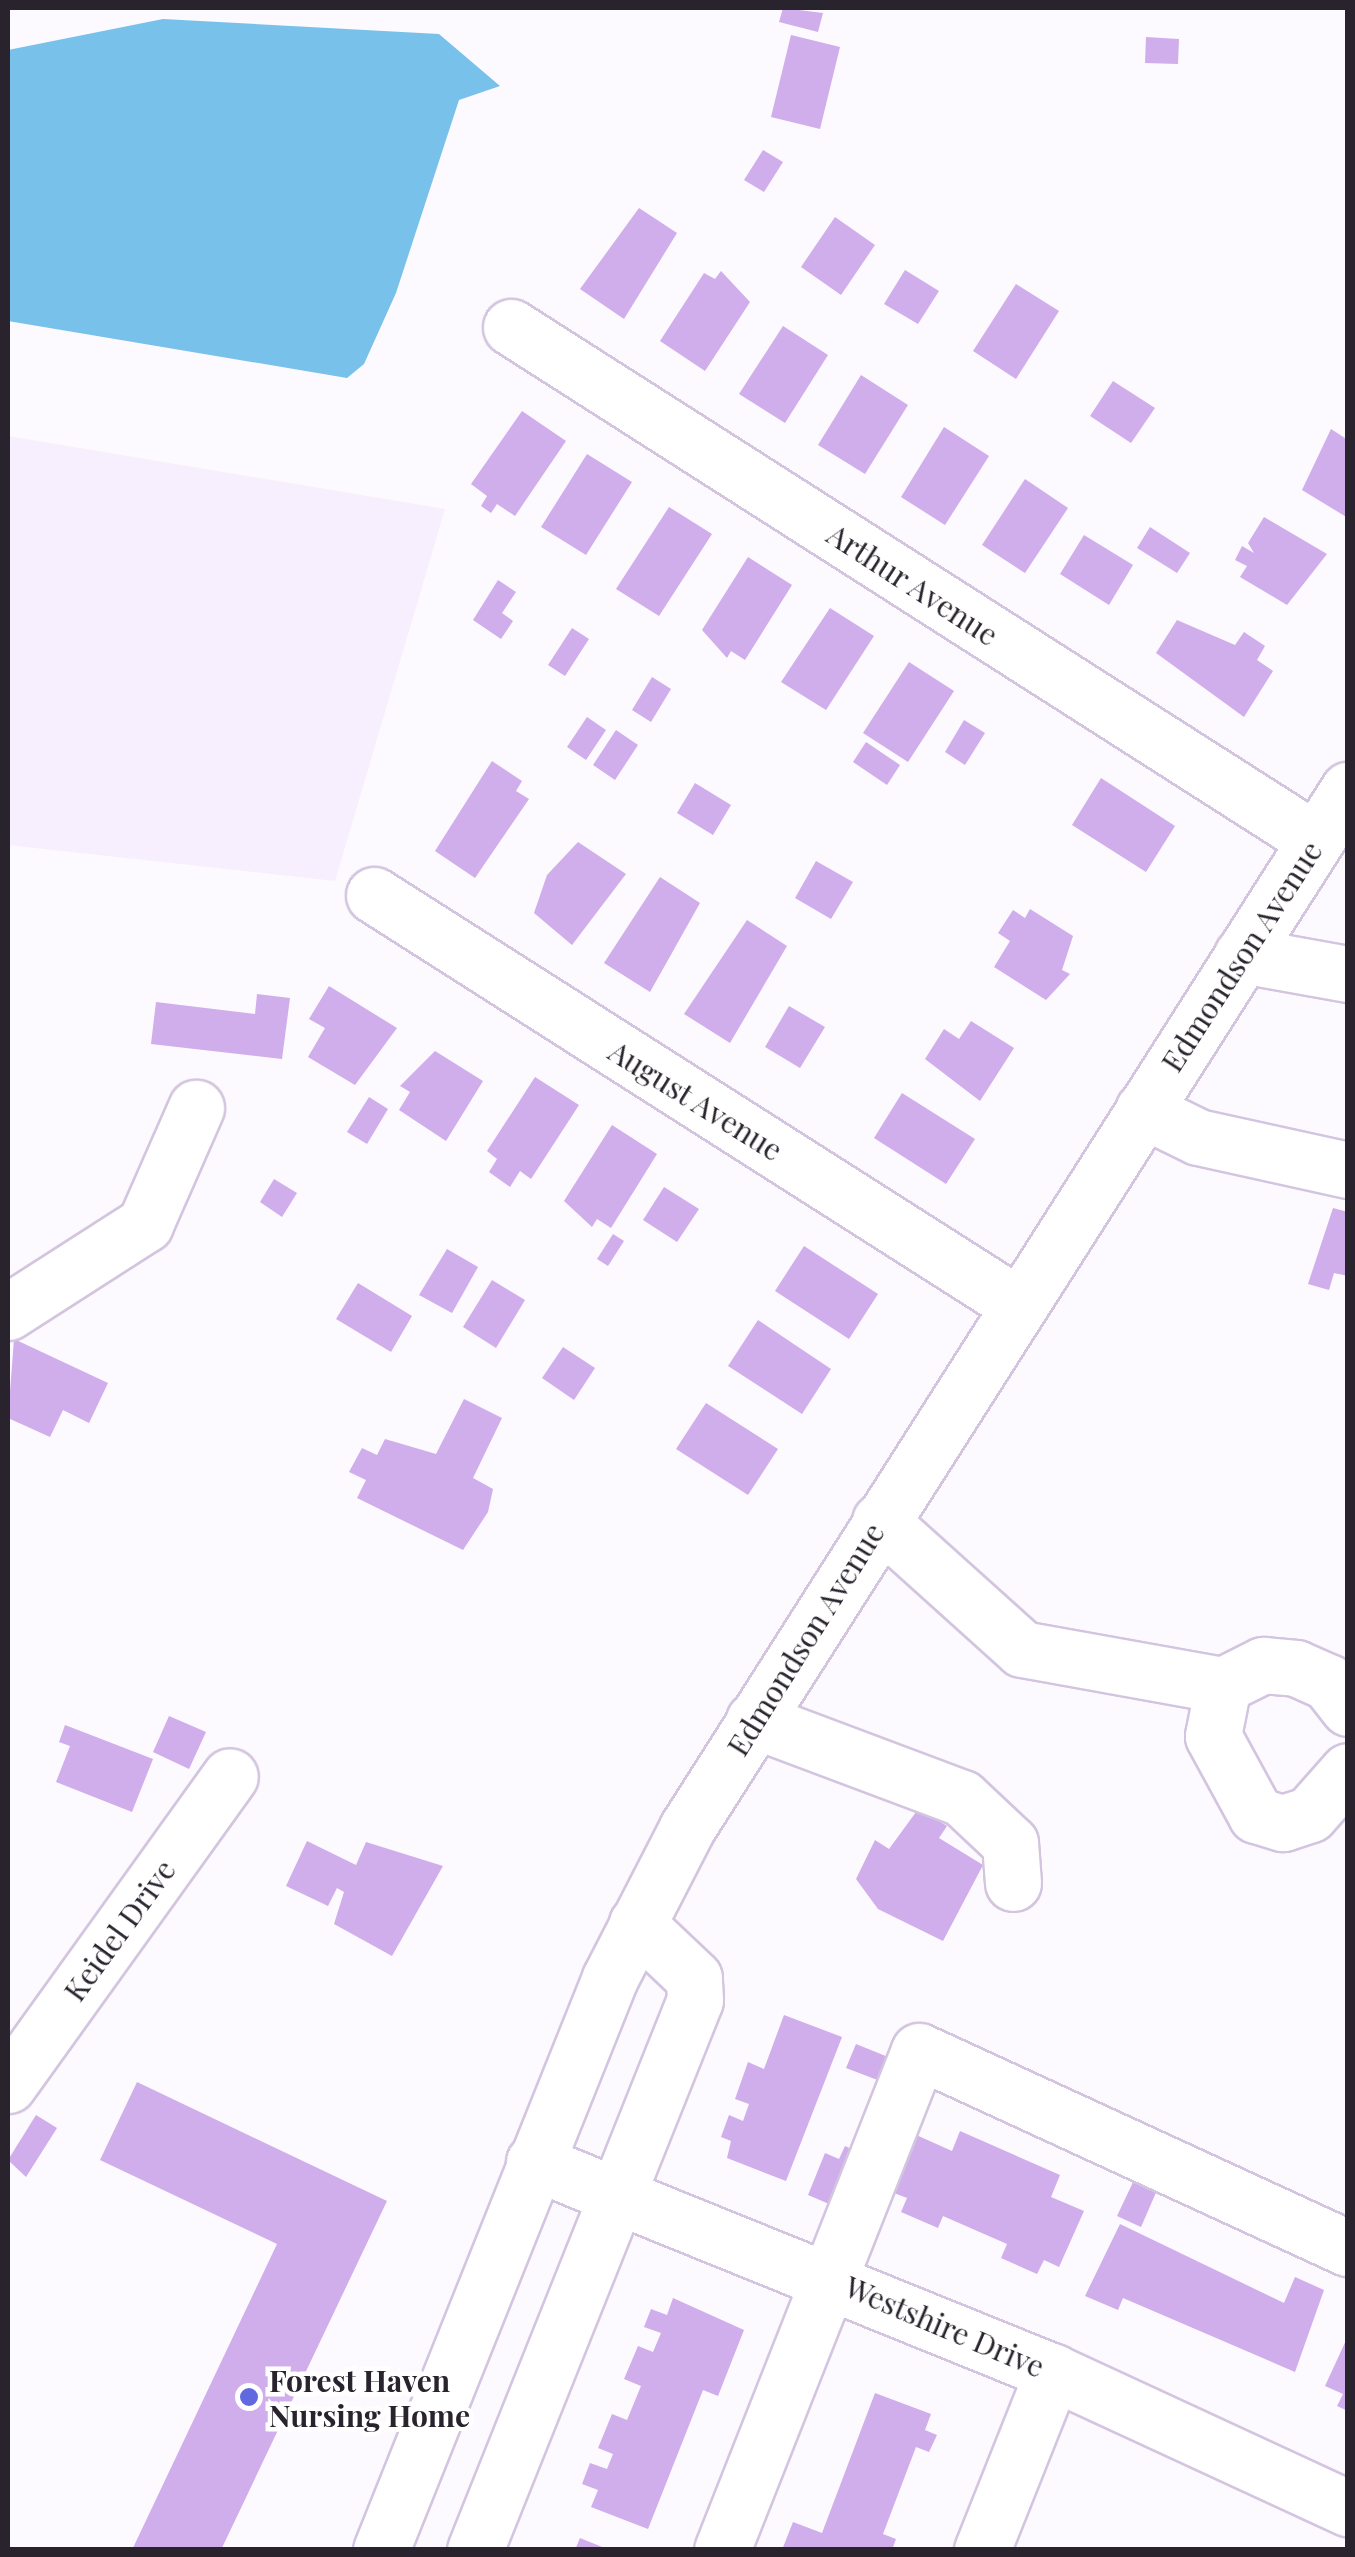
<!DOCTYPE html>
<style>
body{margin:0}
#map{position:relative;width:1355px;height:2557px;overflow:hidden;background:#fcf9ff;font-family:"Playfair Display",serif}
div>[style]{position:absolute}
.built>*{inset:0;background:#f7effd}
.water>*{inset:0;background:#78c1ea}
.building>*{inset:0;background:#d0adeb}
.roads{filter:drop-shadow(2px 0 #d3c5df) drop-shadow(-2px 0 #d3c5df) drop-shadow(0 2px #d3c5df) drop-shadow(0 -2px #d3c5df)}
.minor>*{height:55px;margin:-27.5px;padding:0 27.5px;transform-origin:27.5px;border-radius:27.5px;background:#fff}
.major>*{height:55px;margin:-27.5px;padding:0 27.5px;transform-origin:27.5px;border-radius:27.5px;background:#fff}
.dots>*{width:28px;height:28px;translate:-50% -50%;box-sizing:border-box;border:5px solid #fff;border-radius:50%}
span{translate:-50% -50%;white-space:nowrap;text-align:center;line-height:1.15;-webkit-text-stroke:9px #fff;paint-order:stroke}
.street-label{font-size:30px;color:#29232d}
.poi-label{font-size:30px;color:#29232d;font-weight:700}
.left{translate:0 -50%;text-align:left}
.frame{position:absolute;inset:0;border:10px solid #29232d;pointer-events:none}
</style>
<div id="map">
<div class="built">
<div style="clip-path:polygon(8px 436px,445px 509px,335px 881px,8px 845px)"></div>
</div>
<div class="water">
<div style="clip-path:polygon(163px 19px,439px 34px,500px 86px,459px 100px,396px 293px,364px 364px,347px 378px,8px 321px,8px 50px)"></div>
</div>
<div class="building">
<div style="clip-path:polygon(783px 8px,823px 13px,818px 32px,779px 22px)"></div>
<div style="clip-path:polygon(791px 35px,840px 47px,820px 129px,771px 117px)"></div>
<div style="clip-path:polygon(1146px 37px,1179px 39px,1178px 64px,1145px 63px)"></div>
<div style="clip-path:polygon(763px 150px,783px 162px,764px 192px,744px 180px)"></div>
<div style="clip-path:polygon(639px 208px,677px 233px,624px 319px,580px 289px)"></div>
<div style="clip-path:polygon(835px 217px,875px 245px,841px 295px,801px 267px)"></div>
<div style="clip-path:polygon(905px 270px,939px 291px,918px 324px,884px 304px)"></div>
<div style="clip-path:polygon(721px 271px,750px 302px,705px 371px,660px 341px,704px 273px,715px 279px)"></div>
<div style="clip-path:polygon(1016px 284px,1059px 311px,1016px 379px,973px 351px)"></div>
<div style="clip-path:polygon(783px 326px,828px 355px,785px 423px,739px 394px)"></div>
<div style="clip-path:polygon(861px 375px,908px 405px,865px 474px,818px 445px)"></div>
<div style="clip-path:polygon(1113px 381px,1155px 408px,1131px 443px,1090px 416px)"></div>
<div style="clip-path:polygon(522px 411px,566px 441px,515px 516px,497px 504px,491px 513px,481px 506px,487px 496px,471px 484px)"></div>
<div style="clip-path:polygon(944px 427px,989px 456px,945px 525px,901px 497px)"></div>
<div style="clip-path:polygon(1331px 429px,1348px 440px,1348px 518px,1302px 490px)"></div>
<div style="clip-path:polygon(587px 454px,632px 482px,586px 555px,541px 527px)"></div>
<div style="clip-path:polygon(1025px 479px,1068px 508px,1025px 573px,982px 545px)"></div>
<div style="clip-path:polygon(669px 507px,712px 534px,659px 616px,616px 589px)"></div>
<div style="clip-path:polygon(1264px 517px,1327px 554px,1287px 605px,1240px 577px,1247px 566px,1235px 560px,1242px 546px,1254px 553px,1248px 543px)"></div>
<div style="clip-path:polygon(1150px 527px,1190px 553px,1177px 573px,1137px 548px)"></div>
<div style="clip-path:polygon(1084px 535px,1133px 565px,1109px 605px,1060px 574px)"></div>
<div style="clip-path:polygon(748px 557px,792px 585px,745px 660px,731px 651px,727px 658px,702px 630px)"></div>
<div style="clip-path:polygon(498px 580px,516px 592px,502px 613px,513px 621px,501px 639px,473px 620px)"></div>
<div style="clip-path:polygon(830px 608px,874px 636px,826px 710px,781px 682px)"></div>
<div style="clip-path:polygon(1177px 620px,1235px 645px,1244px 632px,1265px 646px,1257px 660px,1273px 671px,1244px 717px,1156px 653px)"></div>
<div style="clip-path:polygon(572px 628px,589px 639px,565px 676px,548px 665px)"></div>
<div style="clip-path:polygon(909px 662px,954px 691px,908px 762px,863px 733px)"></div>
<div style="clip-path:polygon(652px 677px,671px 689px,651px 722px,632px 710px)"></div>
<div style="clip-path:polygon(587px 717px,606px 730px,586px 760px,567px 747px)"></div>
<div style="clip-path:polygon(964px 720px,985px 733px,965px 765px,945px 752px)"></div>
<div style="clip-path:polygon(616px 730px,638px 745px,615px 780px,593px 765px)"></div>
<div style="clip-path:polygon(866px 742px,900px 765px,887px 785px,853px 762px)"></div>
<div style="clip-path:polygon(492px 761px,522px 781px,516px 791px,529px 799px,475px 878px,435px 851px)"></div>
<div style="clip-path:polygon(1101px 778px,1175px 826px,1146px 872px,1072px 825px)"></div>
<div style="clip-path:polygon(695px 783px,731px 805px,713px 835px,677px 813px)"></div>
<div style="clip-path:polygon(578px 842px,626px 874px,572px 945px,534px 913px,547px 875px)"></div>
<div style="clip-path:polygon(816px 861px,853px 882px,831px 919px,795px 898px)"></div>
<div style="clip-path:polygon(660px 877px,700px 903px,650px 992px,604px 963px)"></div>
<div style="clip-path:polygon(1030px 909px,1073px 936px,1062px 970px,1070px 974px,1046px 1000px,994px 967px,1010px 941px,998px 933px,1013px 910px,1025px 918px)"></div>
<div style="clip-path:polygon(747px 920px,787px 946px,730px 1043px,684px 1014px)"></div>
<div style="clip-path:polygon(329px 986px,397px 1028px,355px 1085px,308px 1057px,325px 1028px,309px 1019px)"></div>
<div style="clip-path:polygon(257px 994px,290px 998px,282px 1059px,151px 1044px,156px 1002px,255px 1014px)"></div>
<div style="clip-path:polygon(789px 1006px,825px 1027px,800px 1068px,765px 1047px)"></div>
<div style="clip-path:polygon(971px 1021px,1014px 1048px,980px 1101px,925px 1059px,944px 1029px,959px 1039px)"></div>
<div style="clip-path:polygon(435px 1051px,483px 1081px,446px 1141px,399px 1110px,410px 1092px,400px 1086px)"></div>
<div style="clip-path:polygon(535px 1077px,579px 1105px,531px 1179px,520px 1171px,510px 1187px,489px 1172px,497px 1159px,487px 1151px)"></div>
<div style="clip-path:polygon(902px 1093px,975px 1139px,946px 1184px,874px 1138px)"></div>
<div style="clip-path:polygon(369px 1097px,388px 1109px,367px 1144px,347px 1132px)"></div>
<div style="clip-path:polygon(612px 1125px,657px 1154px,611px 1228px,597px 1219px,592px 1227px,564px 1201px)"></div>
<div style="clip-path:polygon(274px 1179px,297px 1193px,282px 1217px,260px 1202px)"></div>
<div style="clip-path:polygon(664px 1187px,699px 1209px,677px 1242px,643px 1220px)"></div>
<div style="clip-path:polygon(1333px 1208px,1348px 1212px,1348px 1276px,1334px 1273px,1329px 1290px,1308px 1284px)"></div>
<div style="clip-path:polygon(613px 1234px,624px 1241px,608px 1266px,597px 1259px)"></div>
<div style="clip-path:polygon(804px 1246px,878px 1294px,849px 1339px,775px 1291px)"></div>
<div style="clip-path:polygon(447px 1249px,478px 1267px,452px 1313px,419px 1295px)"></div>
<div style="clip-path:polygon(492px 1280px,525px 1300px,496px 1348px,463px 1327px)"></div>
<div style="clip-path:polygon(358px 1283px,412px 1316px,391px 1352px,336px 1319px)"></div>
<div style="clip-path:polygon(758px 1320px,831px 1369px,802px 1414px,728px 1366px)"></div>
<div style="clip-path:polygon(14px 1339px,108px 1383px,89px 1423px,63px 1410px,50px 1437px,8px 1418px)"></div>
<div style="clip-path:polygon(563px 1347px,595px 1368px,574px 1400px,542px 1378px)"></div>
<div style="clip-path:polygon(464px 1399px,502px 1418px,473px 1478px,493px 1489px,488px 1512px,463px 1550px,357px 1498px,366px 1480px,349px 1472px,362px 1448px,377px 1455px,385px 1439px,436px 1454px)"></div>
<div style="clip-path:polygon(706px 1403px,778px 1449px,748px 1495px,676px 1449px)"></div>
<div style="clip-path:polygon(169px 1716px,206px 1732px,189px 1769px,153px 1752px)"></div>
<div style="clip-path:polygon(65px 1725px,153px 1759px,132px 1812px,56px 1782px,70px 1746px,59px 1742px)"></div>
<div style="clip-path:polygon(919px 1808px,947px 1826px,939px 1838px,983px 1865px,943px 1941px,878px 1909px,856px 1879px,875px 1840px,889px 1849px)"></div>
<div style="clip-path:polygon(307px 1841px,356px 1865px,366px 1842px,443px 1866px,392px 1956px,334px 1924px,344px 1892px,337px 1888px,328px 1906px,286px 1886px)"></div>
<div style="clip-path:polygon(784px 2015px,842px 2037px,786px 2181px,727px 2158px,731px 2141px,721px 2137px,729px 2115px,743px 2121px,749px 2104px,735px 2099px,748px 2062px,764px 2069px)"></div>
<div style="clip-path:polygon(856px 2044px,898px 2061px,888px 2084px,846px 2068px)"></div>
<div style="clip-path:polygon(137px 2082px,387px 2201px,221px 2550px,132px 2550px,277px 2244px,100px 2160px)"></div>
<div style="clip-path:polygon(36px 2115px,57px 2128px,26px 2177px,8px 2160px)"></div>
<div style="clip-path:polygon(960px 2131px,1060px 2175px,1051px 2197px,1084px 2211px,1059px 2267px,1044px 2260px,1037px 2274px,1001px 2258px,1007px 2244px,943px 2216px,938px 2228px,901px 2212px,907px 2198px,889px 2191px,914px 2134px,952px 2151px)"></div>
<div style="clip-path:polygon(845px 2146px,860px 2153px,841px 2209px,808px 2195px,825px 2153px,839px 2159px)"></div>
<div style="clip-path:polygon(1135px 2178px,1158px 2188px,1141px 2227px,1117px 2216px)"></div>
<div style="clip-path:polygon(1120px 2224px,1284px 2303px,1295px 2277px,1324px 2290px,1295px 2372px,1123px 2298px,1118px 2310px,1085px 2296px)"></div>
<div style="clip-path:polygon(673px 2298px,744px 2330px,718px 2396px,703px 2390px,648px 2529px,591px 2507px,598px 2490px,582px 2484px,590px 2463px,607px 2469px,613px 2454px,598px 2448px,612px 2414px,627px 2420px,641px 2386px,624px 2379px,638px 2346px,653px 2352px,661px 2333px,644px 2327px,651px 2309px,667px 2315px)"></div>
<div style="clip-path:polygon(1348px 2336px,1348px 2411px,1337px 2406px,1343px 2394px,1325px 2386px)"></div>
<div style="clip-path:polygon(875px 2393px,931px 2414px,925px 2430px,937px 2435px,929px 2452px,916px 2447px,883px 2534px,896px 2539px,892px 2550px,782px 2550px,793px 2522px,822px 2533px)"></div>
<div style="clip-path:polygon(580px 2538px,607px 2549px,607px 2550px,575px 2550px)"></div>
</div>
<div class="roads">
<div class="minor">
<div style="left:511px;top:327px;width:954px;rotate:32.54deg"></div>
<div style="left:374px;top:895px;width:763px;rotate:32.48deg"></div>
<div style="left:1242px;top:955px;width:108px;rotate:10.2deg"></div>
<div style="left:1143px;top:1110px;width:61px;rotate:26.1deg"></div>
<div style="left:1198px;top:1137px;width:154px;rotate:12.4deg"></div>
<div style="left:8px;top:1312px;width:163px;rotate:-32.7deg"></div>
<div style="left:145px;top:1224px;width:127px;rotate:-66.3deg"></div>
<div style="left:880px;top:1521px;width:191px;rotate:42deg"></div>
<div style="left:1022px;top:1649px;width:204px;rotate:10.2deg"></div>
<div style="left:1223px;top:1685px;width:45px;rotate:-26.6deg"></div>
<div style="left:1263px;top:1665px;width:33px;rotate:5deg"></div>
<div style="left:1296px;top:1668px;width:35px;rotate:24deg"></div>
<div style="left:1328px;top:1682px;width:33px;rotate:52deg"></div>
<div style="left:1223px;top:1685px;width:52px;rotate:101.1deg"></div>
<div style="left:1213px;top:1736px;width:90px;rotate:61.4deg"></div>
<div style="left:1256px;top:1815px;width:28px;rotate:17deg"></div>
<div style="left:1283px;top:1823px;width:28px;rotate:-18deg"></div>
<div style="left:1310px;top:1814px;width:57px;rotate:-48.5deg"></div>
<div style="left:754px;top:1720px;width:222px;rotate:20.6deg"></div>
<div style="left:962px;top:1798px;width:66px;rotate:43.2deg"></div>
<div style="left:1010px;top:1843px;width:40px;rotate:85.7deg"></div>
<div style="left:8px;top:2085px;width:380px;rotate:-54.3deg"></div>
<div style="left:534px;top:2162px;width:560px;rotate:22.03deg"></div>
<div style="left:1053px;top:2372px;width:325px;rotate:24.8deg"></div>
<div style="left:475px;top:2550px;width:592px;rotate:-68.2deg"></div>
<div style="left:695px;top:2000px;width:22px;rotate:-93deg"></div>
<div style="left:694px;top:1978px;width:79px;rotate:-136.5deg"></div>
<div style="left:722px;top:2550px;width:536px;rotate:-68.46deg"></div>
<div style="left:919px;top:2051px;width:472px;rotate:24.7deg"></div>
<div style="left:982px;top:2550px;width:192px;rotate:-68.3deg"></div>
</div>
<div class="major">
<div style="left:381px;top:2550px;width:616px;rotate:-68.18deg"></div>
<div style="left:610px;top:1978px;width:169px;rotate:-62.8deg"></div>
<div style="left:687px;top:1828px;width:1231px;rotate:-57.51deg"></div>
</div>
</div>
<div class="dots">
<div style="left:249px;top:2397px;background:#6169e1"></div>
</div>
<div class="street-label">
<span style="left:913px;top:584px;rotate:33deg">Arthur Avenue</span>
<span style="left:1241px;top:956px;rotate:-57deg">Edmondson Avenue</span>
<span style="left:696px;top:1100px;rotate:32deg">August Avenue</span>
<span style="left:805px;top:1639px;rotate:-58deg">Edmondson Avenue</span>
<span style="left:119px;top:1930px;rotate:-54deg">Keidel Drive</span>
<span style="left:945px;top:2326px;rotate:23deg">Westshire Drive</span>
</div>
<div class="poi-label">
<span class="left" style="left:269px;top:2397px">Forest Haven<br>Nursing Home</span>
</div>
<div class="frame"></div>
</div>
